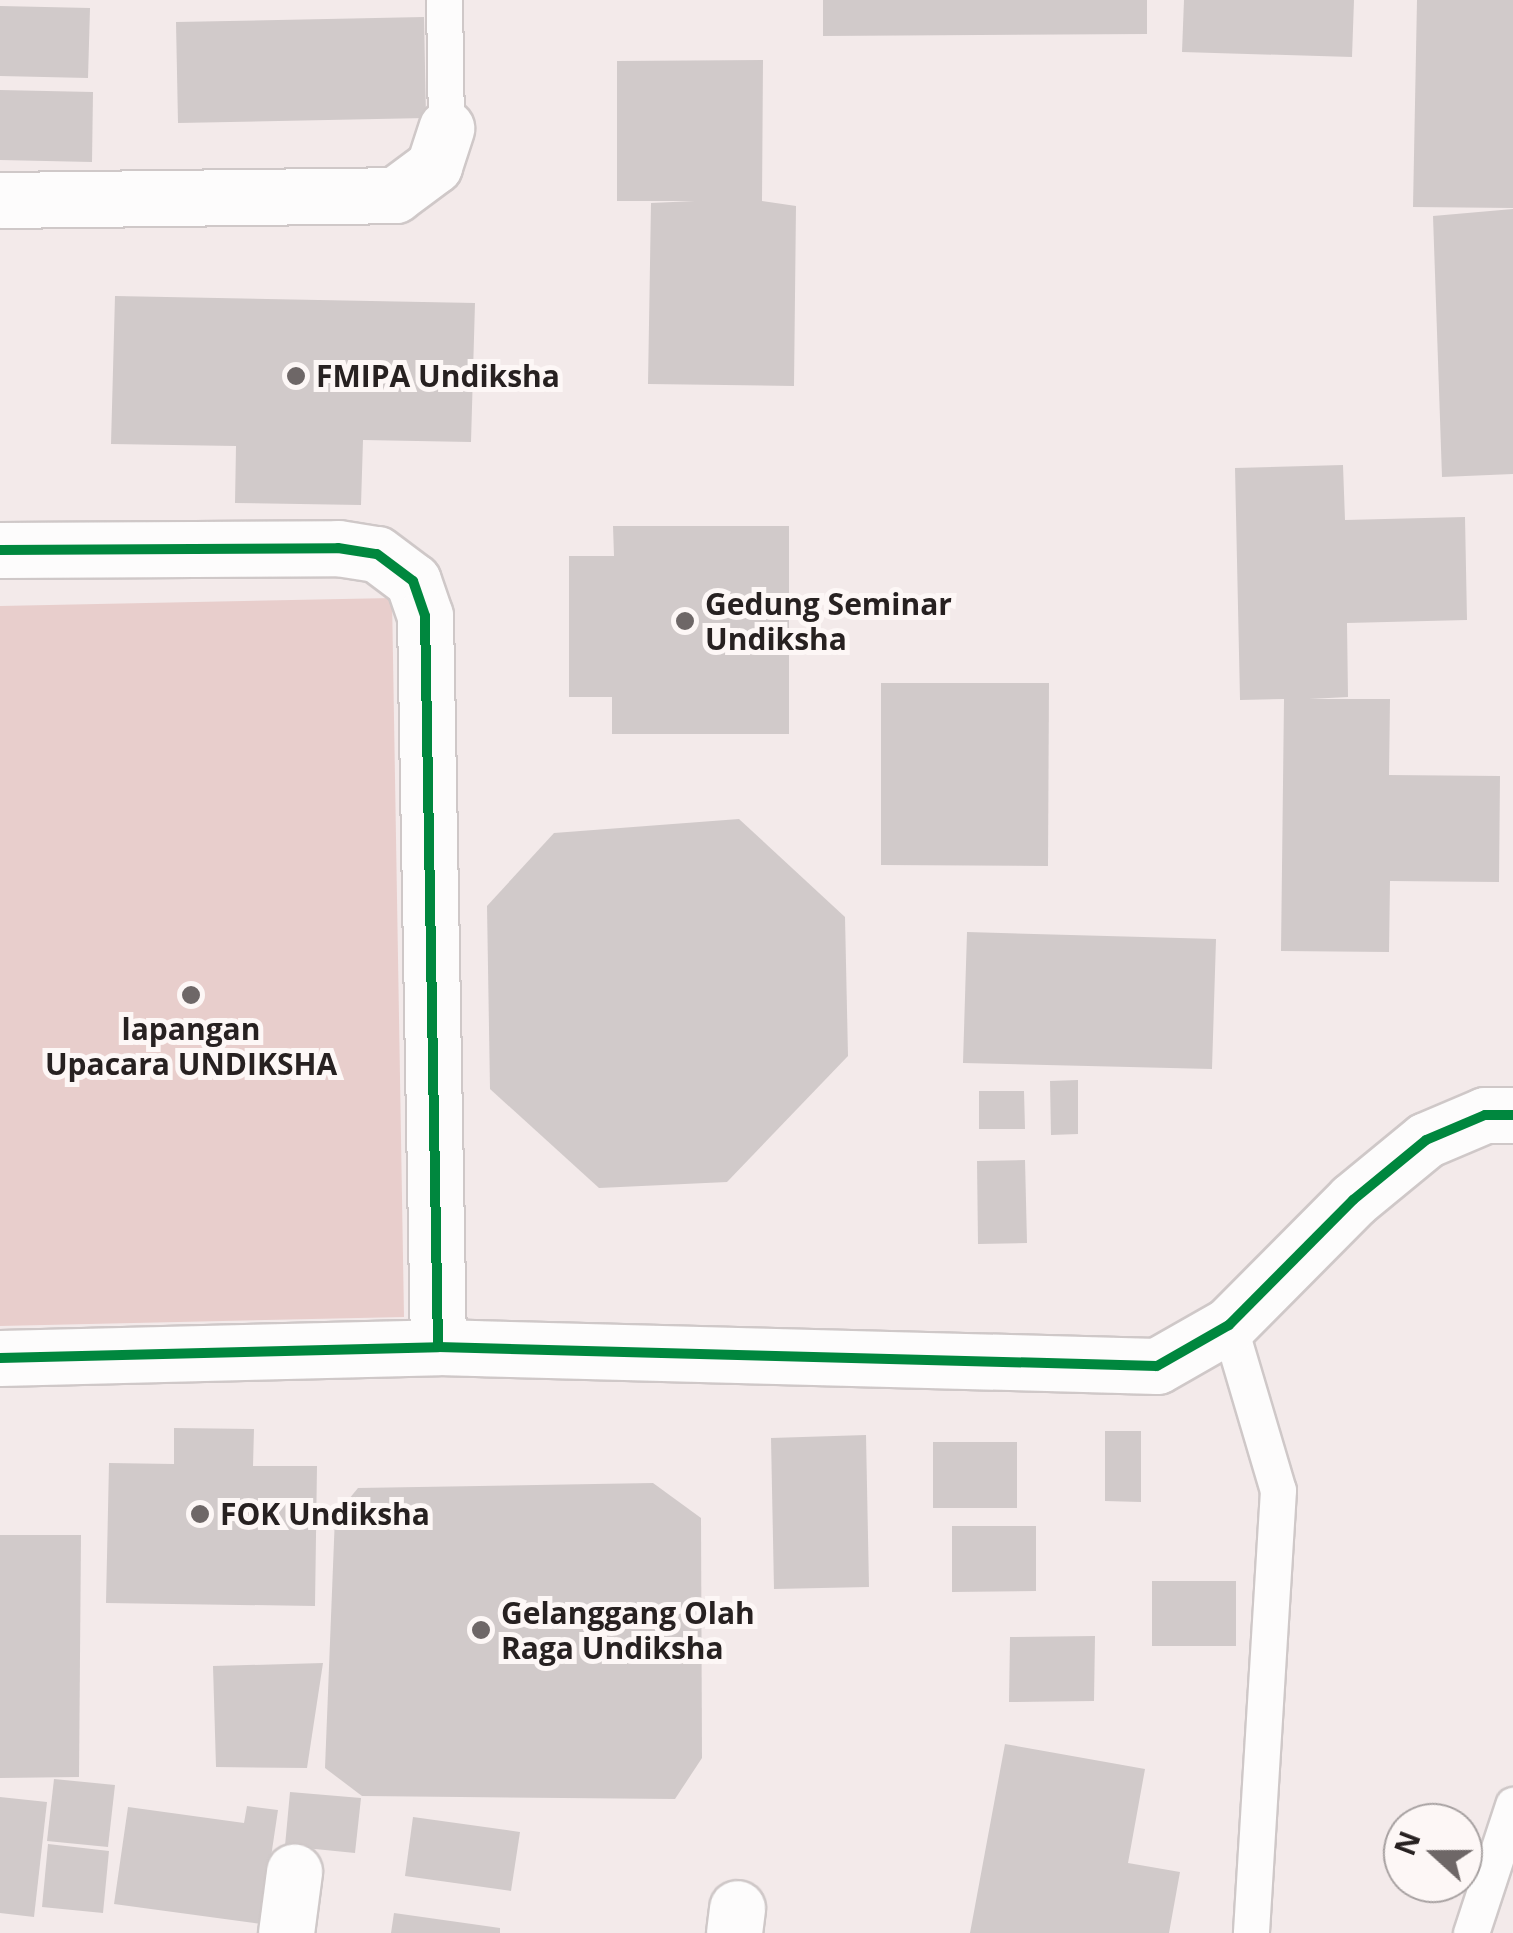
<!DOCTYPE html>
<style>
body{margin:0}
#map{position:relative;width:1513px;height:1933px;overflow:hidden;background:#f3eaea;font-family:"Open Sans",sans-serif}
div>[style]{position:absolute}
.green>*{inset:0;background:#e8cecc}
.building>*{inset:0;background:#d1caca}
.roads{filter:drop-shadow(2px 0 #cfc8c8) drop-shadow(-2px 0 #cfc8c8) drop-shadow(0 2px #cfc8c8) drop-shadow(0 -2px #cfc8c8)}
.lane>*{height:35px;margin:-17.5px;padding:0 17.5px;transform-origin:17.5px;border-radius:17.5px;background:#fdfcfc}
.street>*{height:55px;margin:-27.5px;padding:0 27.5px;transform-origin:27.5px;border-radius:27.5px;background:#fdfcfc}
.cycleway>*{height:10px;margin:-5px;padding:0 5px;transform-origin:5px;border-radius:5px;background:#00873e}
.dots>*{width:28px;height:28px;translate:-50% -50%;box-sizing:border-box;border:5px solid #fdf7f6;border-radius:50%}
span{translate:-50% -50%;white-space:nowrap;text-align:center;line-height:1.15;-webkit-text-stroke:10px #fdf7f6;paint-order:stroke}
.poi-label{font-size:30px;color:#272121;font-weight:700}
.left{translate:0 -50%;text-align:left}
.north{position:absolute;left:1383px;top:1803px;width:100px;height:100px;box-sizing:border-box;background:#fdf7f6;border:2px solid #a7a1a1;border-radius:50%;rotate:291deg;font-size:28px;font-weight:700;line-height:40px;text-align:center;color:#272121}
.north::after{content:'';display:block;margin:auto;width:35px;height:45px;background:#6e6767;clip-path:polygon(50% 0,100% 100%,50% 72%,0 100%)}
</style>
<div id="map">
<div class="green">
<div style="clip-path:polygon(392px 598px,404px 1317px,0 1326px,0 606px)"></div>
</div>
<div class="building">
<div style="clip-path:polygon(823px 0,1147px 0,1147px 34px,823px 36px)"></div>
<div style="clip-path:polygon(1184px 0,1354px 0,1352px 57px,1182px 52px)"></div>
<div style="clip-path:polygon(1417px 0,1513px 0,1513px 208px,1413px 207px)"></div>
<div style="clip-path:polygon(0 6px,90px 8px,88px 78px,0 76px)"></div>
<div style="clip-path:polygon(424px 17px,426px 118px,178px 123px,176px 22px)"></div>
<div style="clip-path:polygon(763px 60px,762px 201px,796px 206px,794px 386px,648px 384px,651px 203px,695px 201px,617px 201px,617px 61px)"></div>
<div style="clip-path:polygon(0 90px,93px 92px,92px 162px,0 160px)"></div>
<div style="clip-path:polygon(1513px 209px,1513px 474px,1442px 477px,1433px 216px)"></div>
<div style="clip-path:polygon(115px 296px,475px 303px,471px 442px,363px 440px,361px 505px,235px 503px,236px 446px,111px 444px)"></div>
<div style="clip-path:polygon(1343px 465px,1345px 520px,1465px 517px,1467px 620px,1347px 623px,1348px 697px,1309px 699px,1390px 699px,1389px 775px,1500px 776px,1499px 882px,1390px 881px,1389px 952px,1281px 951px,1284px 699px,1240px 700px,1235px 468px)"></div>
<div style="clip-path:polygon(613px 526px,789px 526px,789px 734px,612px 734px,612px 697px,569px 697px,569px 556px,614px 556px)"></div>
<div style="clip-path:polygon(881px 683px,1049px 683px,1048px 866px,881px 865px)"></div>
<div style="clip-path:polygon(739px 819px,845px 917px,848px 1056px,727px 1182px,599px 1188px,490px 1089px,487px 906px,554px 833px)"></div>
<div style="clip-path:polygon(967px 932px,1216px 939px,1212px 1069px,963px 1063px)"></div>
<div style="clip-path:polygon(1078px 1080px,1078px 1134px,1051px 1135px,1050px 1081px)"></div>
<div style="clip-path:polygon(979px 1091px,1024px 1091px,1025px 1129px,979px 1129px)"></div>
<div style="clip-path:polygon(1025px 1160px,1027px 1243px,978px 1244px,977px 1161px)"></div>
<div style="clip-path:polygon(174px 1428px,254px 1429px,253px 1466px,317px 1466px,315px 1606px,106px 1603px,109px 1463px,174px 1464px)"></div>
<div style="clip-path:polygon(1105px 1431px,1141px 1431px,1141px 1502px,1105px 1501px)"></div>
<div style="clip-path:polygon(866px 1435px,869px 1587px,774px 1589px,771px 1438px)"></div>
<div style="clip-path:polygon(933px 1442px,1017px 1442px,1017px 1508px,933px 1508px)"></div>
<div style="clip-path:polygon(653px 1483px,701px 1518px,702px 1758px,675px 1799px,362px 1796px,325px 1768px,335px 1516px,358px 1488px)"></div>
<div style="clip-path:polygon(952px 1526px,1036px 1526px,1036px 1591px,952px 1592px)"></div>
<div style="clip-path:polygon(0 1535px,81px 1535px,79px 1777px,0 1778px)"></div>
<div style="clip-path:polygon(1152px 1581px,1236px 1581px,1236px 1646px,1152px 1646px)"></div>
<div style="clip-path:polygon(1095px 1636px,1094px 1701px,1009px 1702px,1010px 1637px)"></div>
<div style="clip-path:polygon(323px 1663px,307px 1768px,216px 1767px,213px 1666px)"></div>
<div style="clip-path:polygon(1005px 1744px,1145px 1769px,1128px 1863px,1180px 1872px,1169px 1933px,970px 1933px)"></div>
<div style="clip-path:polygon(54px 1779px,115px 1785px,108px 1847px,47px 1841px)"></div>
<div style="clip-path:polygon(290px 1792px,361px 1798px,355px 1853px,285px 1846px)"></div>
<div style="clip-path:polygon(0 1797px,47px 1802px,34px 1917px,0 1913px)"></div>
<div style="clip-path:polygon(247px 1806px,278px 1810px,261px 1924px,114px 1904px,128px 1807px,244px 1823px)"></div>
<div style="clip-path:polygon(413px 1817px,520px 1832px,511px 1891px,405px 1876px)"></div>
<div style="clip-path:polygon(48px 1844px,109px 1851px,103px 1913px,42px 1907px)"></div>
<div style="clip-path:polygon(394px 1913px,500px 1928px,500px 1933px,391px 1933px)"></div>
</div>
<div class="roads">
<div class="lane">
<div style="left:444px;top:0;width:128px;rotate:89.1deg"></div>
<div style="left:1229px;top:1325px;width:172px;rotate:73.5deg"></div>
<div style="left:1278px;top:1490px;width:444px;rotate:93.5deg"></div>
<div style="left:1471px;top:1933px;width:135px;rotate:-71.8deg"></div>
</div>
<div class="street">
<div style="left:0;top:200px;width:395px;rotate:-0.7deg"></div>
<div style="left:395px;top:195px;width:49px;rotate:-36.6deg"></div>
<div style="left:434px;top:166px;width:40px;rotate:-72deg"></div>
<div style="left:0;top:550px;width:338px;rotate:-0.3deg"></div>
<div style="left:338px;top:548px;width:39px;rotate:9deg"></div>
<div style="left:377px;top:554px;width:45px;rotate:36.9deg"></div>
<div style="left:413px;top:581px;width:37px;rotate:71deg"></div>
<div style="left:425px;top:616px;width:731px;rotate:88.98deg"></div>
<div style="left:0;top:1358px;width:438px;rotate:-1.4deg"></div>
<div style="left:438px;top:1347px;width:719px;rotate:1.51deg"></div>
<div style="left:1157px;top:1366px;width:83px;rotate:-29.7deg"></div>
<div style="left:1229px;top:1325px;width:176px;rotate:-45.2deg"></div>
<div style="left:1353px;top:1200px;width:94px;rotate:-39.4deg"></div>
<div style="left:1426px;top:1140px;width:64px;rotate:-23deg"></div>
<div style="left:1485px;top:1115px;width:28px"></div>
<div style="left:286px;top:1933px;width:62px;rotate:-82.5deg"></div>
<div style="left:734px;top:1933px;width:25px;rotate:-83deg"></div>
</div>
</div>
<div class="cycleway">
<div style="left:0;top:550px;width:338px;rotate:-0.3deg"></div>
<div style="left:338px;top:548px;width:39px;rotate:9deg"></div>
<div style="left:377px;top:554px;width:45px;rotate:36.9deg"></div>
<div style="left:413px;top:581px;width:37px;rotate:71deg"></div>
<div style="left:425px;top:616px;width:731px;rotate:88.98deg"></div>
<div style="left:0;top:1358px;width:438px;rotate:-1.4deg"></div>
<div style="left:438px;top:1347px;width:719px;rotate:1.51deg"></div>
<div style="left:1157px;top:1366px;width:83px;rotate:-29.7deg"></div>
<div style="left:1229px;top:1325px;width:176px;rotate:-45.2deg"></div>
<div style="left:1353px;top:1200px;width:94px;rotate:-39.4deg"></div>
<div style="left:1426px;top:1140px;width:64px;rotate:-23deg"></div>
<div style="left:1485px;top:1115px;width:28px"></div>
</div>
<div class="dots">
<div style="left:296px;top:376px;background:#6e6767"></div>
<div style="left:685px;top:621px;background:#6e6767"></div>
<div style="left:191px;top:995px;background:#6e6767"></div>
<div style="left:200px;top:1514px;background:#6e6767"></div>
<div style="left:481px;top:1630px;background:#6e6767"></div>
</div>
<div class="poi-label">
<span class="left" style="left:316px;top:376px">FMIPA Undiksha</span>
<span class="left" style="left:705px;top:621px">Gedung Seminar<br>Undiksha</span>
<span style="left:191px;top:1046px">lapangan<br>Upacara UNDIKSHA</span>
<span class="left" style="left:220px;top:1514px">FOK Undiksha</span>
<span class="left" style="left:501px;top:1630px">Gelanggang Olah<br>Raga Undiksha</span>
</div>
<div class="north">N</div>
</div>
